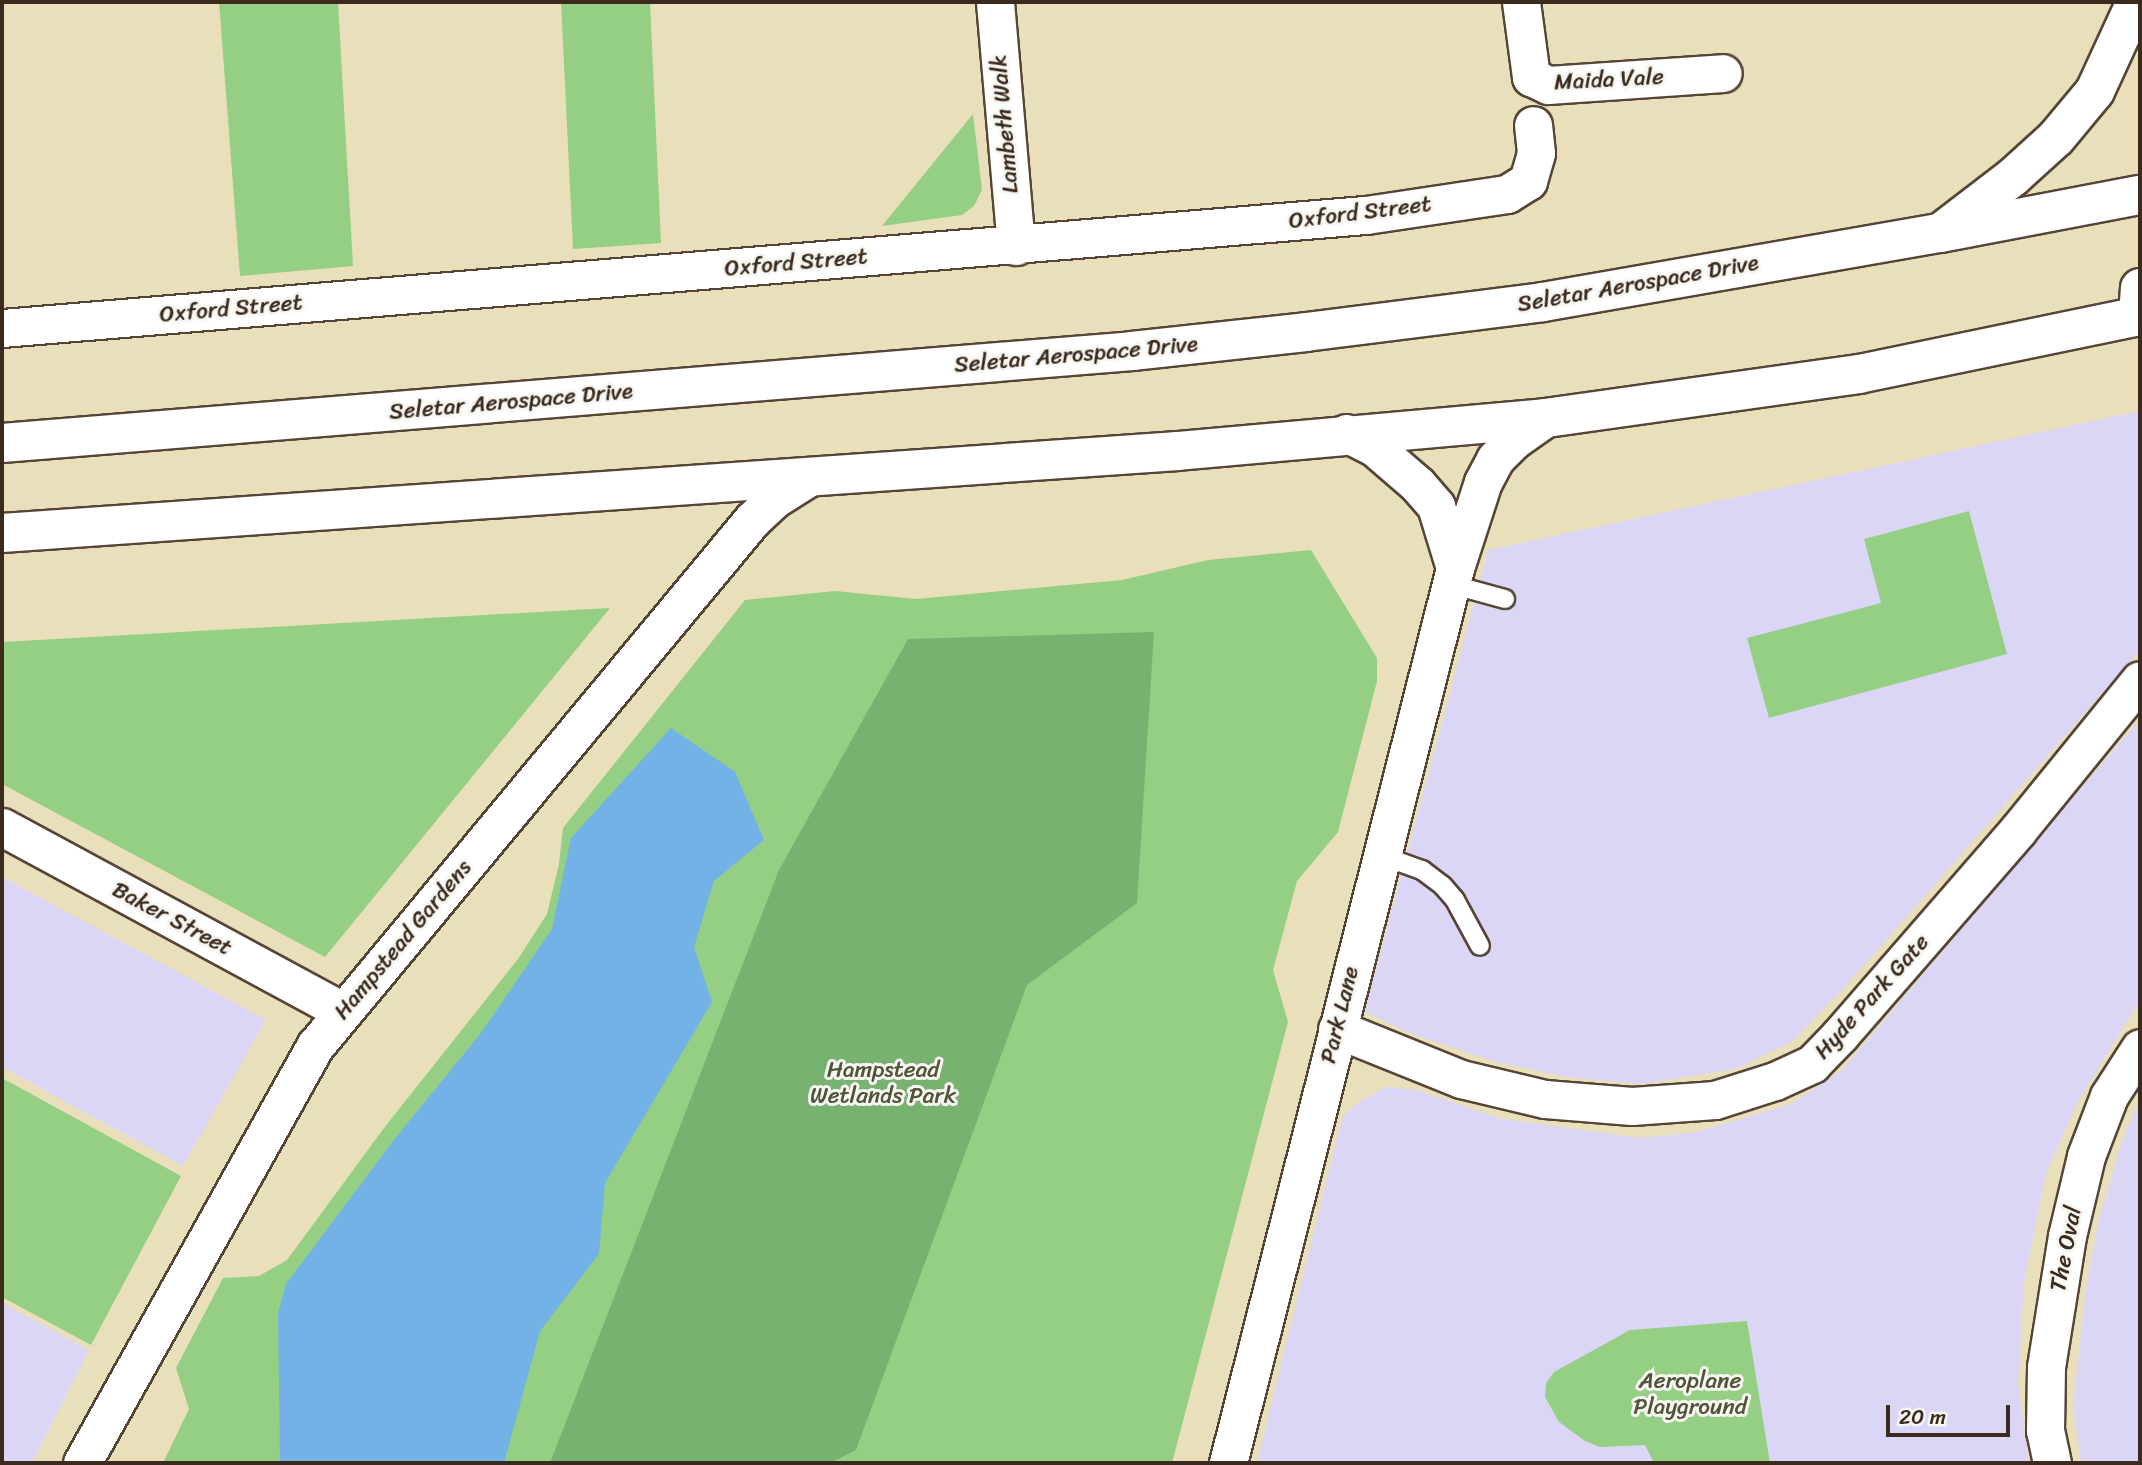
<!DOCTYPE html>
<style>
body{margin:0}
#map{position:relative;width:2142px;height:1465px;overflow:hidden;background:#e9dfbb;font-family:Sriracha,sans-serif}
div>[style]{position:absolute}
.built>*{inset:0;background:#dcd6f6}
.green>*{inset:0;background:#95cf83}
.forest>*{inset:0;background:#78b271}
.water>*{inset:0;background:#72b2e6}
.roads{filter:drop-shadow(2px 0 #554536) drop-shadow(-2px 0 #554536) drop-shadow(0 2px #554536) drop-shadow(0 -2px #554536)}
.lane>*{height:18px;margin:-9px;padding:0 9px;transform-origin:9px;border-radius:9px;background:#fff}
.street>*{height:37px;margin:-18.5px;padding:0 18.5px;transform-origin:18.5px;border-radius:18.5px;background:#fff}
.secondary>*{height:38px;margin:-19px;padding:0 19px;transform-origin:19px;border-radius:19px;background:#fff}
.primary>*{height:38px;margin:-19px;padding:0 19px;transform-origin:19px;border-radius:19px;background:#fff}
span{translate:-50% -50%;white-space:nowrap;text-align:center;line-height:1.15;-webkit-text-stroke:6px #f6f6f2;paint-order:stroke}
.street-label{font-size:23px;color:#3b2a1e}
.park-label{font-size:23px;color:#525337}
.frame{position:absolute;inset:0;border:4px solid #3b2a1e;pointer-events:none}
.scale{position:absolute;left:1886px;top:1405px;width:124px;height:32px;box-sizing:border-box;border:4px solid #3b2a1e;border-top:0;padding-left:9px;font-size:21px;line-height:24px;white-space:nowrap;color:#3b2a1e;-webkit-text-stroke:5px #f6f6f2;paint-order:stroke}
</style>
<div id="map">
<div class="built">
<div style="clip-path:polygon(2140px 411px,2140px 650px,1844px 988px,1791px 1042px,1735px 1069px,1640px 1084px,1566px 1077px,1496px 1062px,1412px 1034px,1365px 1012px,1488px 550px)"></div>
<div style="clip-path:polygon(2140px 719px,2140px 1000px,2078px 1102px,2046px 1173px,2024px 1282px,2018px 1384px,2029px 1463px,1257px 1463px,1342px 1118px,1353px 1106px,1385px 1087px,1417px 1090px,1502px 1119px,1641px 1138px,1697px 1132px,1791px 1104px,1842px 1070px)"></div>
<div style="clip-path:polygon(2px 877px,266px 1020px,183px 1166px,2px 1067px)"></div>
<div style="clip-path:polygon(2140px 1098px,2140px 1463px,2081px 1463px,2073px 1406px,2086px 1288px,2099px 1220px,2121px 1144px)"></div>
<div style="clip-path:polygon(2px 1303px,89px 1350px,32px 1463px,2px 1463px)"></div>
</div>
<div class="green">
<div style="clip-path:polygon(219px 2px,338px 2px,353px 266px,240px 276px)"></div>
<div style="clip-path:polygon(561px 2px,650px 2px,661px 243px,573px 249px)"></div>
<div style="clip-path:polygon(973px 114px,982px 190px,974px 206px,962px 215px,882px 226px)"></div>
<div style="clip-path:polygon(1969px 511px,2007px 654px,1769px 718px,1747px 638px,1881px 603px,1864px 539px)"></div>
<div style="clip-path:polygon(1311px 550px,1377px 658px,1377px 681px,1338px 832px,1297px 881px,1273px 970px,1288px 1022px,1172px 1463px,163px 1463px,189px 1409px,176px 1368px,223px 1278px,259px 1276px,287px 1260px,384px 1128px,518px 959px,547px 914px,559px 864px,563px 828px,745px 600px,835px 591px,916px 599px,1122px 580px,1208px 560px)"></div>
<div style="clip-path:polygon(610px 608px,325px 957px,2px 784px,2px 642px)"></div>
<div style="clip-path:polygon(2px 1078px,181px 1176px,91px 1345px,2px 1297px)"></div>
<div style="clip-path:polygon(1747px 1321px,1770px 1463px,1654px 1463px,1645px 1445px,1600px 1447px,1585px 1441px,1559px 1422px,1545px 1397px,1546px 1383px,1554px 1372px,1630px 1330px)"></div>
</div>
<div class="forest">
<div style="clip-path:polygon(1154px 632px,1137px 903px,1027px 985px,856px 1450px,830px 1463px,550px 1463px,779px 870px,908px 639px)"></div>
</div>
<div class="water">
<div style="clip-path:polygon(671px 728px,735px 772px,764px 840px,714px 881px,694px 947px,712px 1002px,605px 1183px,599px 1254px,540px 1331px,504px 1463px,280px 1463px,278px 1313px,286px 1284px,393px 1141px,481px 1033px,552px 929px,571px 838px)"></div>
</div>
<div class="roads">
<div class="lane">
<div style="left:1450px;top:584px;width:57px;rotate:15.3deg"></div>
<div style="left:1380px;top:855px;width:45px;rotate:19.7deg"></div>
<div style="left:1422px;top:870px;width:26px;rotate:37deg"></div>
<div style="left:1443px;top:886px;width:18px;rotate:49deg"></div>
<div style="left:1455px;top:900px;width:52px;rotate:61.5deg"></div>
</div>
<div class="street">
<div style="left:995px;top:2px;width:245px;rotate:85.1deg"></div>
<div style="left:1521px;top:2px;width:76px;rotate:82.4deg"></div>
<div style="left:1531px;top:77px;width:19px;rotate:25deg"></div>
<div style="left:1548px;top:85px;width:175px;rotate:-3.9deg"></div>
<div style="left:2px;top:328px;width:1369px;rotate:-4.74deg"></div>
<div style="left:1366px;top:215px;width:143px;rotate:-8.5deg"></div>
<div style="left:1507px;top:194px;width:25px;rotate:-32deg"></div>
<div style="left:1528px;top:181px;width:29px;rotate:-74deg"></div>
<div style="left:1536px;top:153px;width:28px;rotate:-96deg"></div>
<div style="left:1346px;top:433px;width:31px;rotate:27deg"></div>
<div style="left:1374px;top:447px;width:57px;rotate:40.7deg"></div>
<div style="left:1417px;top:484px;width:29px;rotate:49deg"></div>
<div style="left:1436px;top:506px;width:65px;rotate:73deg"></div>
<div style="left:2px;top:827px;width:387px;rotate:28.4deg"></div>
<div style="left:1337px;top:1029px;width:134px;rotate:22deg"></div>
<div style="left:1461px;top:1079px;width:86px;rotate:13.4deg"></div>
<div style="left:1545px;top:1099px;width:87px;rotate:4.6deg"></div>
<div style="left:1632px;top:1106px;width:83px;rotate:-4.1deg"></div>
<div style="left:1715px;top:1100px;width:63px;rotate:-17.6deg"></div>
<div style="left:1775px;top:1081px;width:41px;rotate:-24.7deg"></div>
<div style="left:1812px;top:1064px;width:40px;rotate:-46deg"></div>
<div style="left:1840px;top:1035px;width:271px;rotate:-49deg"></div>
<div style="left:2018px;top:830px;width:193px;rotate:-50.9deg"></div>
<div style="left:82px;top:1463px;width:479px;rotate:-60.8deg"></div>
<div style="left:316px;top:1045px;width:682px;rotate:-50.29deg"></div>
<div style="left:752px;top:520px;width:33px;rotate:-43deg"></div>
<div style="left:776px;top:498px;width:36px;rotate:-32deg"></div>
<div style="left:1228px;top:1463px;width:923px;rotate:-75.77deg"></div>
<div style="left:1455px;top:568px;width:90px;rotate:-72deg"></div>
<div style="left:1483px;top:482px;width:26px;rotate:-62deg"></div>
<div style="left:1495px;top:459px;width:27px;rotate:-45deg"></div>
<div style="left:1514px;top:440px;width:39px;rotate:-35deg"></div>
<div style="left:2052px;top:1463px;width:33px;rotate:-102deg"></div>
<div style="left:2045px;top:1431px;width:64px;rotate:-89.1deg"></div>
<div style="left:2046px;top:1367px;width:133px;rotate:-80.9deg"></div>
<div style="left:2067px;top:1236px;width:82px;rotate:-76.6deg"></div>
<div style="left:2086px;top:1156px;width:64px;rotate:-69deg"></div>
<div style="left:2109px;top:1096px;width:57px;rotate:-57.1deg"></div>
</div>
<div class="secondary">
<div style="left:2px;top:443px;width:1134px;rotate:-4.65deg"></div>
<div style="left:1132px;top:351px;width:175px;rotate:-6.2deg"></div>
<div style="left:1306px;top:332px;width:239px;rotate:-7.2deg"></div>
<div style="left:1543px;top:302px;width:403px;rotate:-9.9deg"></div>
<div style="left:1940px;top:233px;width:204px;rotate:-10.8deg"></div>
<div style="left:2px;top:533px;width:1179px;rotate:-3.99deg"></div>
<div style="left:1178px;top:451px;width:369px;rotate:-5.1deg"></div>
<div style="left:1546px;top:418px;width:316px;rotate:-8deg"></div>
<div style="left:1859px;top:374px;width:287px;rotate:-11.7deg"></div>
</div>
<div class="primary">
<div style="left:1940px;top:233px;width:92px;rotate:-37.5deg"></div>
<div style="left:2013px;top:177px;width:58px;rotate:-42.2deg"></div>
<div style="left:2056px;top:138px;width:61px;rotate:-50.3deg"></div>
<div style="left:2095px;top:91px;width:98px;rotate:-65.3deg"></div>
<div style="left:2138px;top:316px;width:28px;rotate:-86deg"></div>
</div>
</div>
<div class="street-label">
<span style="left:1609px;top:80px;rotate:-3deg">Maida Vale</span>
<span style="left:1005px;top:124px;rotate:-95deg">Lambeth Walk</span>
<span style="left:1360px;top:213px;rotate:-7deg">Oxford Street</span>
<span style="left:796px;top:263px;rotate:-5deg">Oxford Street</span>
<span style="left:1638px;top:284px;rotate:-10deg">Seletar Aerospace Drive</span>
<span style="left:231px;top:309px;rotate:-5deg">Oxford Street</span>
<span style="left:1076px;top:355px;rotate:-5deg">Seletar Aerospace Drive</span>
<span style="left:511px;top:402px;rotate:-5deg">Seletar Aerospace Drive</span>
<span style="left:172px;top:919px;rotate:28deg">Baker Street</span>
<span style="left:403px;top:940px;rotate:-50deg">Hampstead Gardens</span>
<span style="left:1872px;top:997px;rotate:-48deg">Hyde Park Gate</span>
<span style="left:1340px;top:1015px;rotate:-76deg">Park Lane</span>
<span style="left:2066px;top:1249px;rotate:-79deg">The Oval</span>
</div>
<div class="park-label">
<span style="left:883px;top:1083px">Hampstead<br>Wetlands Park</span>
<span style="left:1690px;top:1394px">Aeroplane<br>Playground</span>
</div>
<div class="frame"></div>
<div class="scale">20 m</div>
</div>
